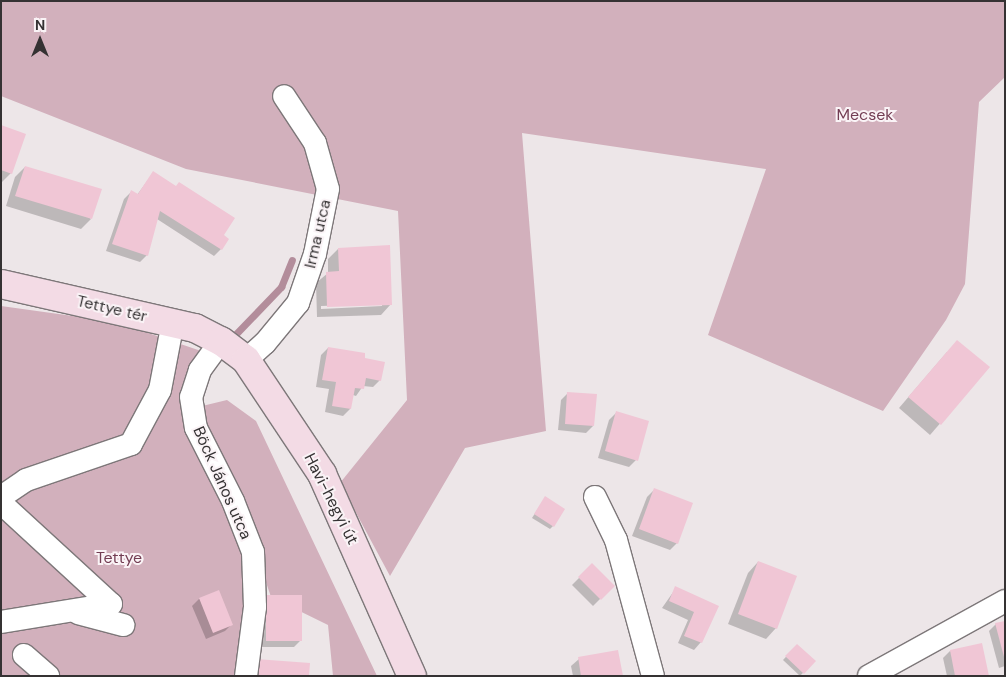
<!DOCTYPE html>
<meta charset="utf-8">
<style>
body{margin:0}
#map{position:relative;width:1006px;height:677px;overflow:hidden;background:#ede6e8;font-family:"DM Sans",sans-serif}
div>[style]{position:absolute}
.green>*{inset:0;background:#d2b0bc}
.shadow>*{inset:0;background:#0003}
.stream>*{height:7px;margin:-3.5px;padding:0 3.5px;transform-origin:3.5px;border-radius:3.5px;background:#b38d9b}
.building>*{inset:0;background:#f0c6d5}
.roads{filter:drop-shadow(1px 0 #7d7779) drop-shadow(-1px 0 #7d7779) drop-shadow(0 1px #7d7779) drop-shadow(0 -1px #7d7779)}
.street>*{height:22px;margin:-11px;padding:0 11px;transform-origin:11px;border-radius:11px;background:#fff}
.secondary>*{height:28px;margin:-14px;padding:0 14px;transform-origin:14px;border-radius:14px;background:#f3dbe5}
span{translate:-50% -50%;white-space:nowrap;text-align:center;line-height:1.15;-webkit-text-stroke:4px #faf3f6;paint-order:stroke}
.park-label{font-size:16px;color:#733d53}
.street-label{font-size:16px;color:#353233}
.frame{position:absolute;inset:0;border:2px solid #353233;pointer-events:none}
.north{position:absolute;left:15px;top:15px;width:50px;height:50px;-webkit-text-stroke:4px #faf3f6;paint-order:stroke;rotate:0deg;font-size:14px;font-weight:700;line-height:20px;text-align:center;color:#353233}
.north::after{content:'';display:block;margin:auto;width:18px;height:22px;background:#353233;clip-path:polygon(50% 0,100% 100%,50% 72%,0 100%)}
</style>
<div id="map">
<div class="green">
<div style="clip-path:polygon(1px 1px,1005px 1px,1005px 77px,979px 102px,965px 284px,946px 320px,883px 411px,708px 335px,766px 169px,522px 133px,546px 431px,465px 448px,390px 576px,340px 483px,407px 400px,398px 211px,186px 169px,1px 96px)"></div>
<div style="clip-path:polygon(1px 306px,116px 322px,204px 352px,182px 415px,242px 546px,246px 599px,234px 676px,1px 676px)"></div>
<div style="clip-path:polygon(227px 400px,256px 421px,377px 676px,333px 676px,328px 625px,271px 597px,227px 466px,198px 407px)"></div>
</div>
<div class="shadow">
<div style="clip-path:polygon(1px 126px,11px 173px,1px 183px)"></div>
<div style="clip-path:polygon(25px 167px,91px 219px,81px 229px,6px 206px,15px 177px)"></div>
<div style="clip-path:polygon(153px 173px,222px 236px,221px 249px,214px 256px,157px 219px,147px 255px,140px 262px,106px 251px,124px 199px,131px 192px,137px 195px)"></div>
<div style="clip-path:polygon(evenodd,338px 249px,391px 304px,381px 315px,317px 317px,316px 283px,328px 273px,328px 259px,338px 249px,382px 304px,382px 306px,321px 309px,321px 306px,382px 304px)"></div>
<div style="clip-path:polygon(328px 348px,363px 359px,380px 380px,373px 387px,363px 386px,356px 396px,353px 395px,350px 409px,343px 416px,325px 412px,329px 389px,316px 387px,321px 355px)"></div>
<div style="clip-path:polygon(947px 352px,989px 367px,930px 435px,899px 408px)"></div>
<div style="clip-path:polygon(568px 393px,593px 426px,586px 433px,558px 430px,561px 400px)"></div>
<div style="clip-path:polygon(616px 413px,636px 460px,629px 467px,598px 458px,609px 420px)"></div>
<div style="clip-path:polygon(654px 490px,677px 543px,670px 550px,632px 536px,647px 497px)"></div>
<div style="clip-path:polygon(545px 498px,553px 526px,550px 529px,532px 518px)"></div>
<div style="clip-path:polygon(758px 562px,776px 628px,766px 639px,728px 624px,748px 573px)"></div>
<div style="clip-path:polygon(592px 565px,613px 586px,593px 606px,572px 585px)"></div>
<div style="clip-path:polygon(676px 588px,717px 606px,701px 642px,694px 650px,678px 643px,688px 620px,662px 608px)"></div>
<div style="clip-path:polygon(218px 591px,232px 624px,225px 631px,206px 639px,192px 606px,199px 599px)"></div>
<div style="clip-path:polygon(267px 596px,301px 640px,294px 647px,260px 647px,260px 603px)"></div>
<div style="clip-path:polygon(1005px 622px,1005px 666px,999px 668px,989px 631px,996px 624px)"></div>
<div style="clip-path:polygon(797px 645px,814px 661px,800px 676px,783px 660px)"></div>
<div style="clip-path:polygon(950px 651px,988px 676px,947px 676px,943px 658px)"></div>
<div style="clip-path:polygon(579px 659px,622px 676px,573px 676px,571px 666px)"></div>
</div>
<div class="stream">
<div style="left:230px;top:340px;width:74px;rotate:-46.1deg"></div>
<div style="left:281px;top:287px;width:29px;rotate:-68deg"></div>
</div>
<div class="building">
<div style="clip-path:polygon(1px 125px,26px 134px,12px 174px,1px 170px)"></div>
<div style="clip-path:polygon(25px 166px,102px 189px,92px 219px,15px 196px)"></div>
<div style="clip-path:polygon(153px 171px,176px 186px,179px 182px,235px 218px,224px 235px,229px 239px,222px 250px,160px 211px,148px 256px,112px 244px,131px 190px,138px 194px)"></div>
<div style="clip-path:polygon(390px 245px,392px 305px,327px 307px,326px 272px,339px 271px,338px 248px)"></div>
<div style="clip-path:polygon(957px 340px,990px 367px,941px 425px,908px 397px)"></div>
<div style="clip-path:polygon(328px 347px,365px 353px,365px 358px,385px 362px,381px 381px,366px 378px,364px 389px,355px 388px,351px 409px,332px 406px,336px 382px,322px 380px)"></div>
<div style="clip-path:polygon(567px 392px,597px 394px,594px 426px,565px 424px)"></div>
<div style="clip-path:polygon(616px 411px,649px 421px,638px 461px,605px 451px)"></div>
<div style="clip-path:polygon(654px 488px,693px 503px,678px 544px,639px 529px)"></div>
<div style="clip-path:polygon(545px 496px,565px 509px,554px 527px,534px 514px)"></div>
<div style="clip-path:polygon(758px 561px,797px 576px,777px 629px,738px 614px)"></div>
<div style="clip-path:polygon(592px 563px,615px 586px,601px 600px,578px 577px)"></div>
<div style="clip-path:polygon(675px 586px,719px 606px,702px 643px,684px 636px,694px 612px,669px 601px)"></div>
<div style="clip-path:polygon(219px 590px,233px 625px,213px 633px,199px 598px)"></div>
<div style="clip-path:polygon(266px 595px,302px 595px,302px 641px,266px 641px)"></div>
<div style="clip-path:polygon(1005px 621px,1005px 657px,1004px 657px,995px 623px)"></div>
<div style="clip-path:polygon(982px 643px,989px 676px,955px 676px,950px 650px)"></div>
<div style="clip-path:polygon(797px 644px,816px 661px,804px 674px,785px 656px)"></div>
<div style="clip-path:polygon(618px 650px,623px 676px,581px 676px,578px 657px)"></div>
<div style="clip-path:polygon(256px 659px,310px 663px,309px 676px,254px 676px)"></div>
</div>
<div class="roads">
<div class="street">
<div style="left:221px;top:341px;width:36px;rotate:126deg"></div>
<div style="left:200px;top:370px;width:28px;rotate:108deg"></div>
<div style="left:191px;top:397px;width:31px;rotate:81deg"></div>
<div style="left:196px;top:428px;width:82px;rotate:63.1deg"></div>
<div style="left:233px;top:501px;width:55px;rotate:68.6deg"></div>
<div style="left:253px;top:552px;width:55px;rotate:87.9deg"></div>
<div style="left:255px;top:607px;width:70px;rotate:97.4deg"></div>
<div style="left:246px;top:360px;width:25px;rotate:-42deg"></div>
<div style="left:265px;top:343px;width:52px;rotate:-50.5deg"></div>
<div style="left:298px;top:303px;width:52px;rotate:-70.9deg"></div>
<div style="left:315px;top:254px;width:66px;rotate:-78.7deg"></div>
<div style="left:328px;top:189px;width:48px;rotate:-105.8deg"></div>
<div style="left:315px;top:143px;width:56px;rotate:-123.4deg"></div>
<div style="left:1px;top:497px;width:30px;rotate:-34deg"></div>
<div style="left:26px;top:480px;width:111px;rotate:-18.9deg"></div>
<div style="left:131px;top:444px;width:61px;rotate:-61.8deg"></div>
<div style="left:160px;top:390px;width:69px;rotate:-79.2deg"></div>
<div style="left:595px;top:497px;width:48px;rotate:64deg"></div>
<div style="left:616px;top:540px;width:141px;rotate:74.8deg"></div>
<div style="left:1px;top:503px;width:149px;rotate:42.6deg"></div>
<div style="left:111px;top:604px;width:111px;rotate:170.7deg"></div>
<div style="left:78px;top:613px;width:47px;rotate:14.9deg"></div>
<div style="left:24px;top:655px;width:32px;rotate:41deg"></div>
<div style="left:869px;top:676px;width:155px;rotate:-28.9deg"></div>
</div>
<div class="secondary">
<div style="left:1px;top:284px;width:199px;rotate:12.8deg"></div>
<div style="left:195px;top:328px;width:29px;rotate:27deg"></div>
<div style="left:221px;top:341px;width:31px;rotate:37deg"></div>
<div style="left:246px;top:360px;width:137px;rotate:56.3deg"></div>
<div style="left:322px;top:474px;width:221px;rotate:66deg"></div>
</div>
</div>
<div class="park-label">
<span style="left:865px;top:115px">Mecsek</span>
<span style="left:119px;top:558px">Tettye</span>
</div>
<div class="street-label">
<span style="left:318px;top:234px;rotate:-77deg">Irma utca</span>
<span style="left:112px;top:309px;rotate:13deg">Tettye tér</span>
<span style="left:222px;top:483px;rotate:66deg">Böck János utca</span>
<span style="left:331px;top:499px;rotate:63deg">Havi-hegyi út</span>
</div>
<div class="frame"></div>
<div class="north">N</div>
</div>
